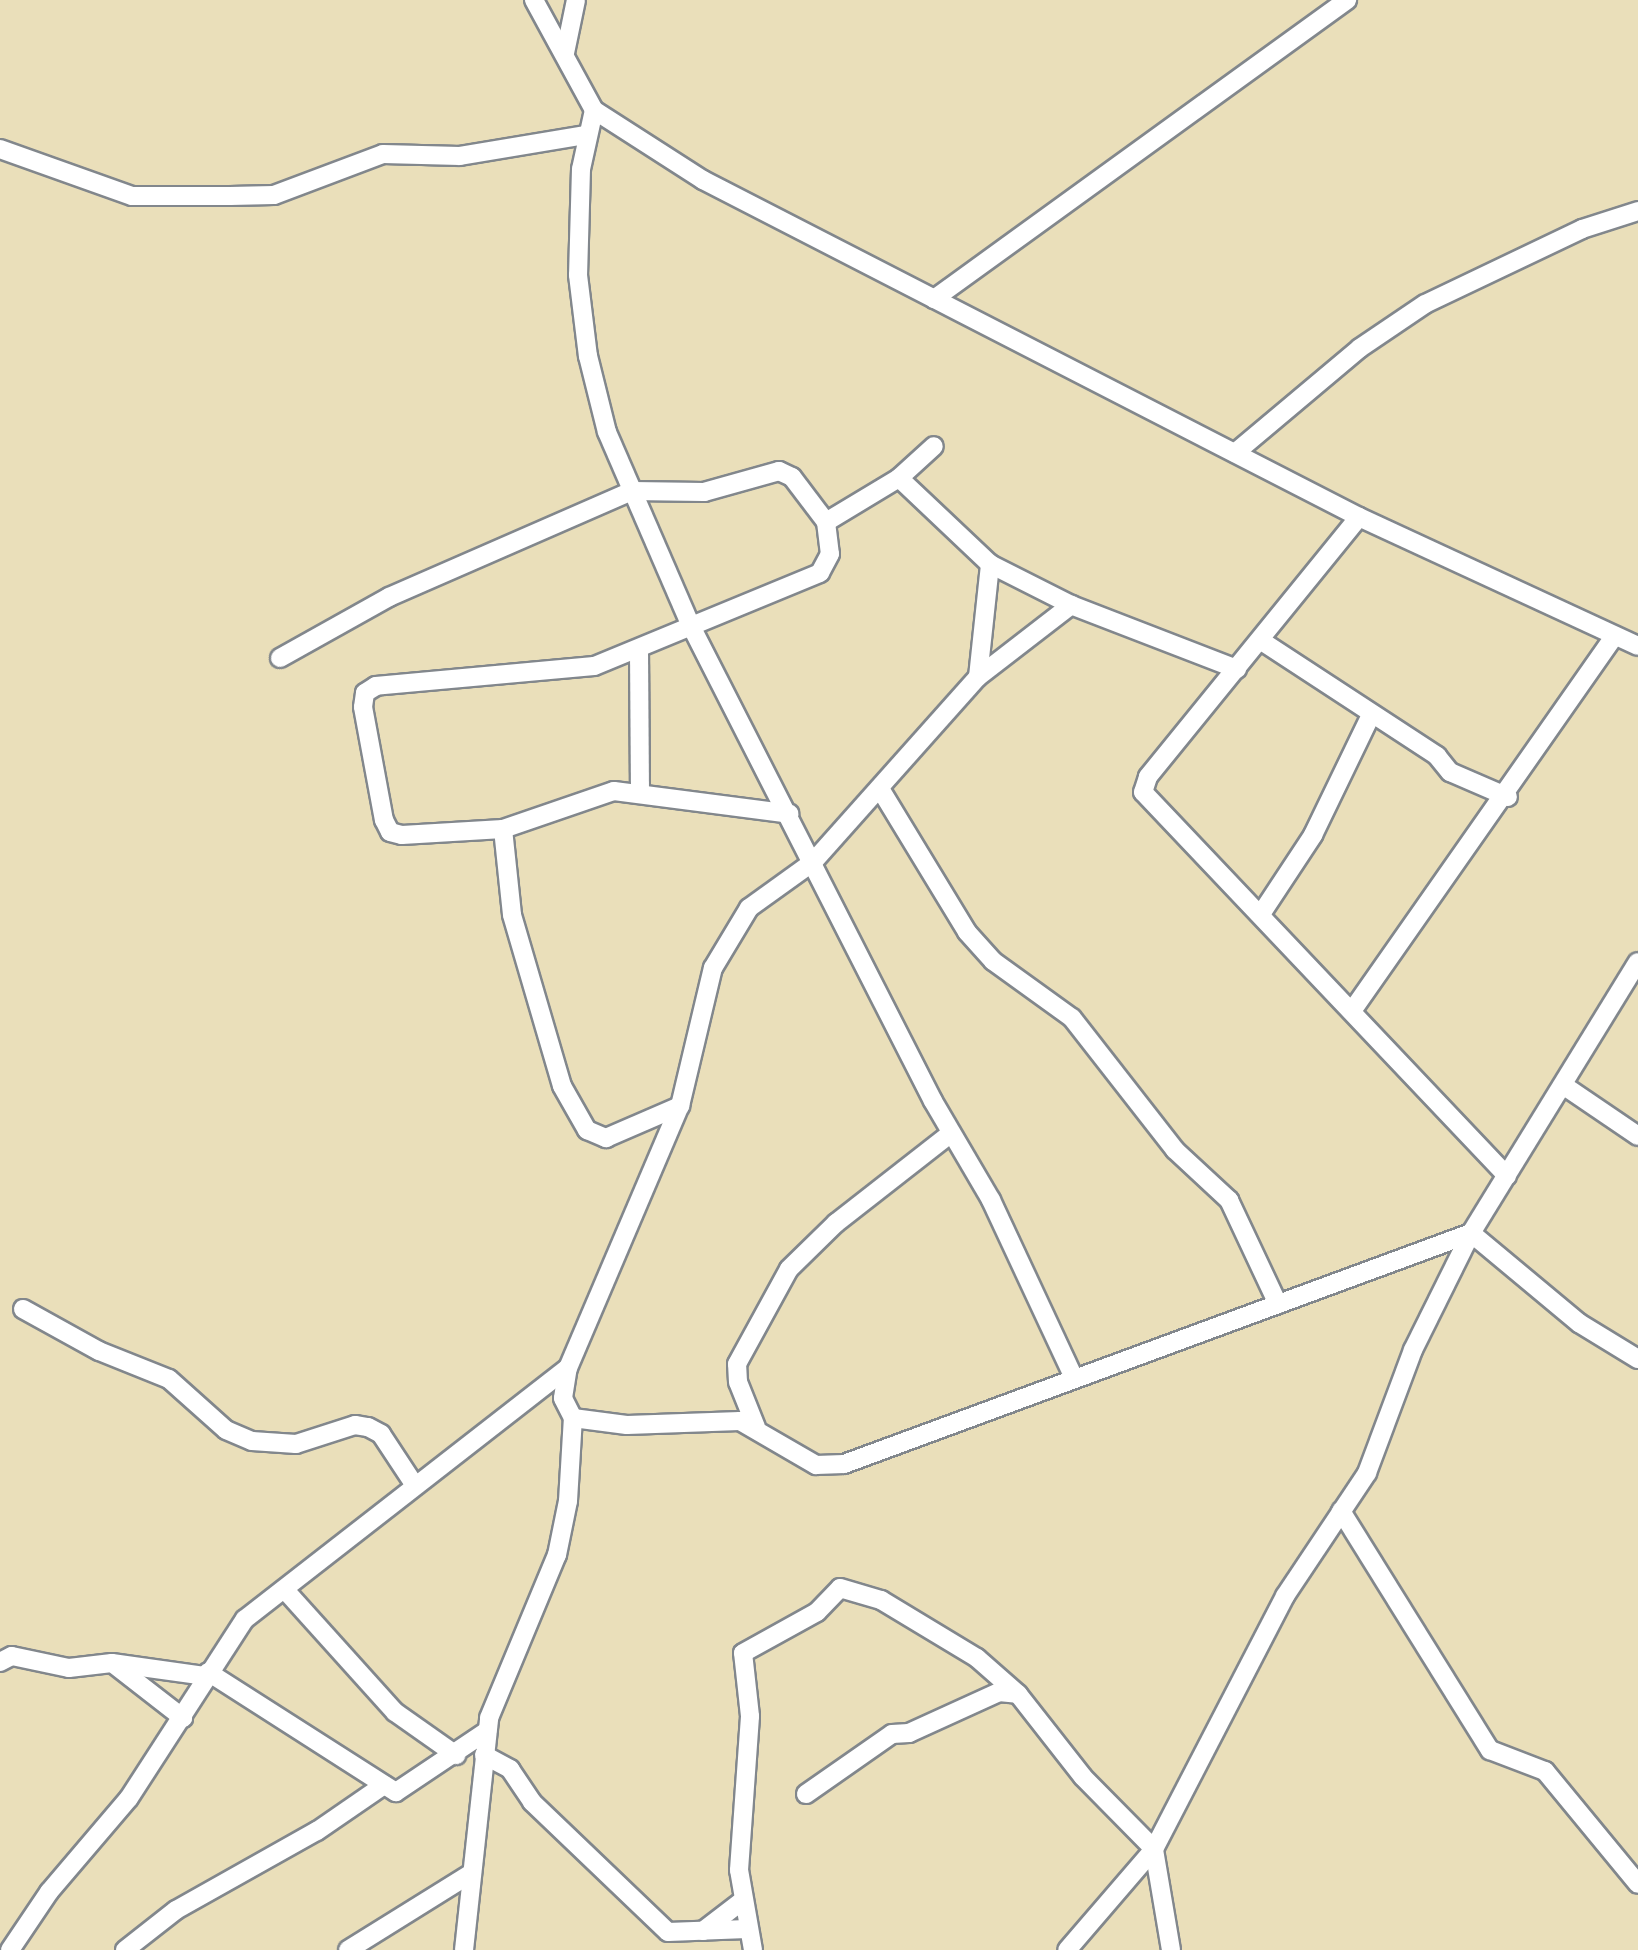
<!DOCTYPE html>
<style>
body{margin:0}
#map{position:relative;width:1638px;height:1950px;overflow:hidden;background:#eadfba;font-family:Sriracha,sans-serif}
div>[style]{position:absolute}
.roads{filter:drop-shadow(2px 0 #82878c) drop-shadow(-2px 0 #82878c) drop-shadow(0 2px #82878c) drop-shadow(0 -2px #82878c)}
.minor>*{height:18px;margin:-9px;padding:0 9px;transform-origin:9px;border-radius:9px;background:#fff}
span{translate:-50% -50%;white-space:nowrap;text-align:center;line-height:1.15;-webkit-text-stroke:8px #f7f3e8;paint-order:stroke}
</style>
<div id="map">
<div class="roads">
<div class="minor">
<div style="left:534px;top:0;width:125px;rotate:61.4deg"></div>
<div style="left:594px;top:110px;width:130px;rotate:32.7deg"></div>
<div style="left:703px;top:180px;width:737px;rotate:27.19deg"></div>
<div style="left:1359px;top:517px;width:307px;rotate:24.8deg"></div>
<div style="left:565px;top:53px;width:54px;rotate:-78.3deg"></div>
<div style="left:594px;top:110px;width:60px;rotate:102.4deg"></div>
<div style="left:581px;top:169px;width:106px;rotate:91.6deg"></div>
<div style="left:578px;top:275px;width:82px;rotate:83deg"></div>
<div style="left:588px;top:356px;width:78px;rotate:76deg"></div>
<div style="left:607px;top:432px;width:214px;rotate:66.6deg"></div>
<div style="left:692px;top:628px;width:531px;rotate:63deg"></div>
<div style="left:933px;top:1101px;width:115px;rotate:59.6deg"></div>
<div style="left:991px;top:1200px;width:196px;rotate:65deg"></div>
<div style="left:0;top:149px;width:140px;rotate:19.6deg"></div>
<div style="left:132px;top:196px;width:98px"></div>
<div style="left:230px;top:196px;width:44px;rotate:-1.3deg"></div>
<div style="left:274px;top:195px;width:116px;rotate:-20.6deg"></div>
<div style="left:383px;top:154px;width:77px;rotate:1.5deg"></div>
<div style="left:460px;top:156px;width:128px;rotate:-9.5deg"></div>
<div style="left:934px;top:299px;width:510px;rotate:-35.9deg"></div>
<div style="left:1235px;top:453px;width:163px;rotate:-40deg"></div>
<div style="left:1360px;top:348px;width:78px;rotate:-34.1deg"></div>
<div style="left:1425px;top:304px;width:174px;rotate:-25.5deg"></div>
<div style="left:1582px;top:229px;width:59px;rotate:-17.8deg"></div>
<div style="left:899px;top:478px;width:125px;rotate:43.4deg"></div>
<div style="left:990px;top:564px;width:91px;rotate:26.8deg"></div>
<div style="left:1071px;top:605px;width:178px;rotate:21.1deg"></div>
<div style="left:1359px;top:517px;width:335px;rotate:129.1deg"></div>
<div style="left:1148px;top:777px;width:16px;rotate:108deg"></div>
<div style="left:1143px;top:792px;width:529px;rotate:46.53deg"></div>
<div style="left:826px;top:522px;width:85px;rotate:-31.1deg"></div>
<div style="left:899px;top:478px;width:47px;rotate:-42.4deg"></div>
<div style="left:1260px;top:640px;width:212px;rotate:33.2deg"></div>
<div style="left:1437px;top:756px;width:21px;rotate:51deg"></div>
<div style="left:1450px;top:772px;width:63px;rotate:23.3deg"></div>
<div style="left:639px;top:650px;width:144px;rotate:89.6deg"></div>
<div style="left:280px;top:658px;width:125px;rotate:-29.2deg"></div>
<div style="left:389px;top:597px;width:265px;rotate:-23.6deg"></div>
<div style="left:632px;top:491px;width:72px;rotate:0.8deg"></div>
<div style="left:704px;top:492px;width:78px;rotate:-15.6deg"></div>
<div style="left:779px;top:471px;width:14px;rotate:25deg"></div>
<div style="left:792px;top:477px;width:56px;rotate:52.9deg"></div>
<div style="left:826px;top:522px;width:32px;rotate:83deg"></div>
<div style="left:830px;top:554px;width:21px;rotate:118deg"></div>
<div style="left:820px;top:573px;width:244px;rotate:157.6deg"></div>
<div style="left:594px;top:666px;width:219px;rotate:174.8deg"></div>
<div style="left:376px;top:686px;width:13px;rotate:148deg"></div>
<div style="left:365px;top:693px;width:14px;rotate:98deg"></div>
<div style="left:363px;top:707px;width:115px;rotate:79.5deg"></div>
<div style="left:384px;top:820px;width:13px;rotate:63deg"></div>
<div style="left:390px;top:832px;width:12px;rotate:14deg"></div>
<div style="left:402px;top:835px;width:101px;rotate:-3.4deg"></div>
<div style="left:503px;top:829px;width:117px;rotate:-18.9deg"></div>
<div style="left:614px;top:791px;width:177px;rotate:7.4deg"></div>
<div style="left:978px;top:677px;width:114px;rotate:-83.9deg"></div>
<div style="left:882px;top:792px;width:164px;rotate:58.7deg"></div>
<div style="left:967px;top:932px;width:39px;rotate:48deg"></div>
<div style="left:993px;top:961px;width:97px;rotate:35.8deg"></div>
<div style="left:1072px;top:1018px;width:167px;rotate:52deg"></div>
<div style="left:1175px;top:1150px;width:74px;rotate:42.8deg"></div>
<div style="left:1229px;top:1200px;width:115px;rotate:64.8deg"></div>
<div style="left:503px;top:829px;width:86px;rotate:84deg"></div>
<div style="left:512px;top:915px;width:178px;rotate:73.7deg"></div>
<div style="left:562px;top:1086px;width:51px;rotate:60.4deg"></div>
<div style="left:587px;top:1130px;width:21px;rotate:23deg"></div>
<div style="left:606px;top:1138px;width:81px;rotate:-23.4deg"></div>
<div style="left:1261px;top:914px;width:95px;rotate:-56.6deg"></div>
<div style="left:1313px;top:835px;width:133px;rotate:-64.2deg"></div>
<div style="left:1354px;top:1008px;width:453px;rotate:-55deg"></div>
<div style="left:1566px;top:1087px;width:87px;rotate:34.2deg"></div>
<div style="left:23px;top:1309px;width:87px;rotate:28.9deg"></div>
<div style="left:99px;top:1351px;width:75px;rotate:21.8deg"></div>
<div style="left:169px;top:1379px;width:76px;rotate:41.8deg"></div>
<div style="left:226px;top:1430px;width:28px;rotate:23deg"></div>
<div style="left:252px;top:1441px;width:44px;rotate:3.9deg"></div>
<div style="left:296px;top:1444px;width:62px;rotate:-17.9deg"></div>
<div style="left:355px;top:1425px;width:13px;rotate:9deg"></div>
<div style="left:368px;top:1427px;width:15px;rotate:28deg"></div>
<div style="left:381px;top:1434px;width:60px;rotate:56.6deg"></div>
<div style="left:573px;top:1418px;width:54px;rotate:7.4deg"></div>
<div style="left:627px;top:1425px;width:113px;rotate:-2deg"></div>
<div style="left:740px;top:1421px;width:88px;rotate:30.1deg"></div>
<div style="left:816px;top:1465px;width:28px;rotate:-2deg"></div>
<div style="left:844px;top:1464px;width:668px;rotate:-20.22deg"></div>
<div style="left:1471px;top:1233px;width:141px;rotate:39.8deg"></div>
<div style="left:1579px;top:1323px;width:69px;rotate:31.4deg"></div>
<div style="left:756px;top:1427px;width:48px;rotate:-111.8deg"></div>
<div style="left:738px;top:1382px;width:18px;rotate:-93deg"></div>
<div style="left:737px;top:1364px;width:108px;rotate:-61.3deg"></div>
<div style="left:789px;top:1269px;width:66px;rotate:-44.4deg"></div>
<div style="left:836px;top:1223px;width:146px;rotate:-38deg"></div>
<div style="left:1341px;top:1511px;width:282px;rotate:58.1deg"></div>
<div style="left:1490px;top:1750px;width:59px;rotate:20.9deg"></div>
<div style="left:1545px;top:1771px;width:146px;rotate:50.5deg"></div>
<div style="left:285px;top:1590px;width:164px;rotate:48deg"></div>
<div style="left:395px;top:1712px;width:75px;rotate:35.2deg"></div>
<div style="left:0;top:1662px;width:13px;rotate:-27deg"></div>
<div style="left:12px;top:1656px;width:58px;rotate:11.9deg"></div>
<div style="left:69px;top:1668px;width:43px;rotate:-6.6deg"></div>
<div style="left:112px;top:1663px;width:95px;rotate:7.9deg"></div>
<div style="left:116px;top:1666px;width:85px;rotate:37.8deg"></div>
<div style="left:208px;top:1672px;width:223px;rotate:32.6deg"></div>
<div style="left:396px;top:1792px;width:110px;rotate:-33.8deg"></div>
<div style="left:484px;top:1755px;width:30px;rotate:28deg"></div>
<div style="left:510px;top:1769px;width:40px;rotate:56deg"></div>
<div style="left:532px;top:1802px;width:188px;rotate:43.7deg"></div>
<div style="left:668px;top:1932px;width:79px;rotate:-2.2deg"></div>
<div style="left:806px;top:1794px;width:105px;rotate:-34.9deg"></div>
<div style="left:892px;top:1734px;width:17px;rotate:-3deg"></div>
<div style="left:909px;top:1733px;width:99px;rotate:-24.5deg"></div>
<div style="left:999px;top:1692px;width:18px;rotate:6deg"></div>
<div style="left:703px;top:1931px;width:49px;rotate:-37.6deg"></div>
<div style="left:10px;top:1950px;width:70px;rotate:-56.1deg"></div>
<div style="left:49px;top:1892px;width:123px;rotate:-49.6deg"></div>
<div style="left:129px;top:1798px;width:213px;rotate:-57.1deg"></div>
<div style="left:245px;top:1619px;width:409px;rotate:-37.9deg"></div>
<div style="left:125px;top:1950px;width:65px;rotate:-38.1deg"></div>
<div style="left:176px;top:1910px;width:162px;rotate:-29.3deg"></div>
<div style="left:317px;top:1831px;width:81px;rotate:-34.5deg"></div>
<div style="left:348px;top:1950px;width:144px;rotate:-31.9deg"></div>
<div style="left:464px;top:1950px;width:233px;rotate:-83.8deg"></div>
<div style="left:489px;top:1718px;width:177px;rotate:-67.4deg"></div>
<div style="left:557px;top:1555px;width:55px;rotate:-78.5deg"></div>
<div style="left:568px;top:1501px;width:83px;rotate:-86.6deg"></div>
<div style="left:573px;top:1418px;width:22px;rotate:-117deg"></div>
<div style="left:563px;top:1398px;width:30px;rotate:-81deg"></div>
<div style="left:568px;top:1368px;width:285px;rotate:-66.9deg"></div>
<div style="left:680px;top:1106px;width:142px;rotate:-76.6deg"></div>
<div style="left:713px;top:968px;width:70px;rotate:-59deg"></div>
<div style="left:749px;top:908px;width:79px;rotate:-35.7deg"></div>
<div style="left:813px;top:862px;width:248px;rotate:-48.3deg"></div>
<div style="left:978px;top:677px;width:118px;rotate:-37.7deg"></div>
<div style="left:753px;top:1950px;width:81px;rotate:-99.9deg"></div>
<div style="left:739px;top:1870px;width:154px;rotate:-85.9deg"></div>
<div style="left:750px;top:1716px;width:63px;rotate:-96.3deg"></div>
<div style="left:743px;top:1653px;width:85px;rotate:-29deg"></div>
<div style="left:817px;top:1612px;width:33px;rotate:-46deg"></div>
<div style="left:840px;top:1588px;width:43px;rotate:16.3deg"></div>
<div style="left:881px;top:1600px;width:112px;rotate:31.1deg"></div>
<div style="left:977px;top:1658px;width:55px;rotate:41.3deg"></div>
<div style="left:1018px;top:1694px;width:105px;rotate:51.9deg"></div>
<div style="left:1083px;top:1777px;width:101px;rotate:45.4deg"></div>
<div style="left:1154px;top:1849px;width:133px;rotate:130.7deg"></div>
<div style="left:1171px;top:1950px;width:102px;rotate:-99.6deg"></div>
<div style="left:1154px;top:1849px;width:285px;rotate:-62.6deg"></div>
<div style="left:1285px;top:1596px;width:148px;rotate:-56.3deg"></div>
<div style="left:1367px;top:1473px;width:131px;rotate:-69.5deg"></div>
<div style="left:1413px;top:1350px;width:131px;rotate:-63.6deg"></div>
<div style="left:1471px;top:1233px;width:318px;rotate:-58.4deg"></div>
</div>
</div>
</div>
